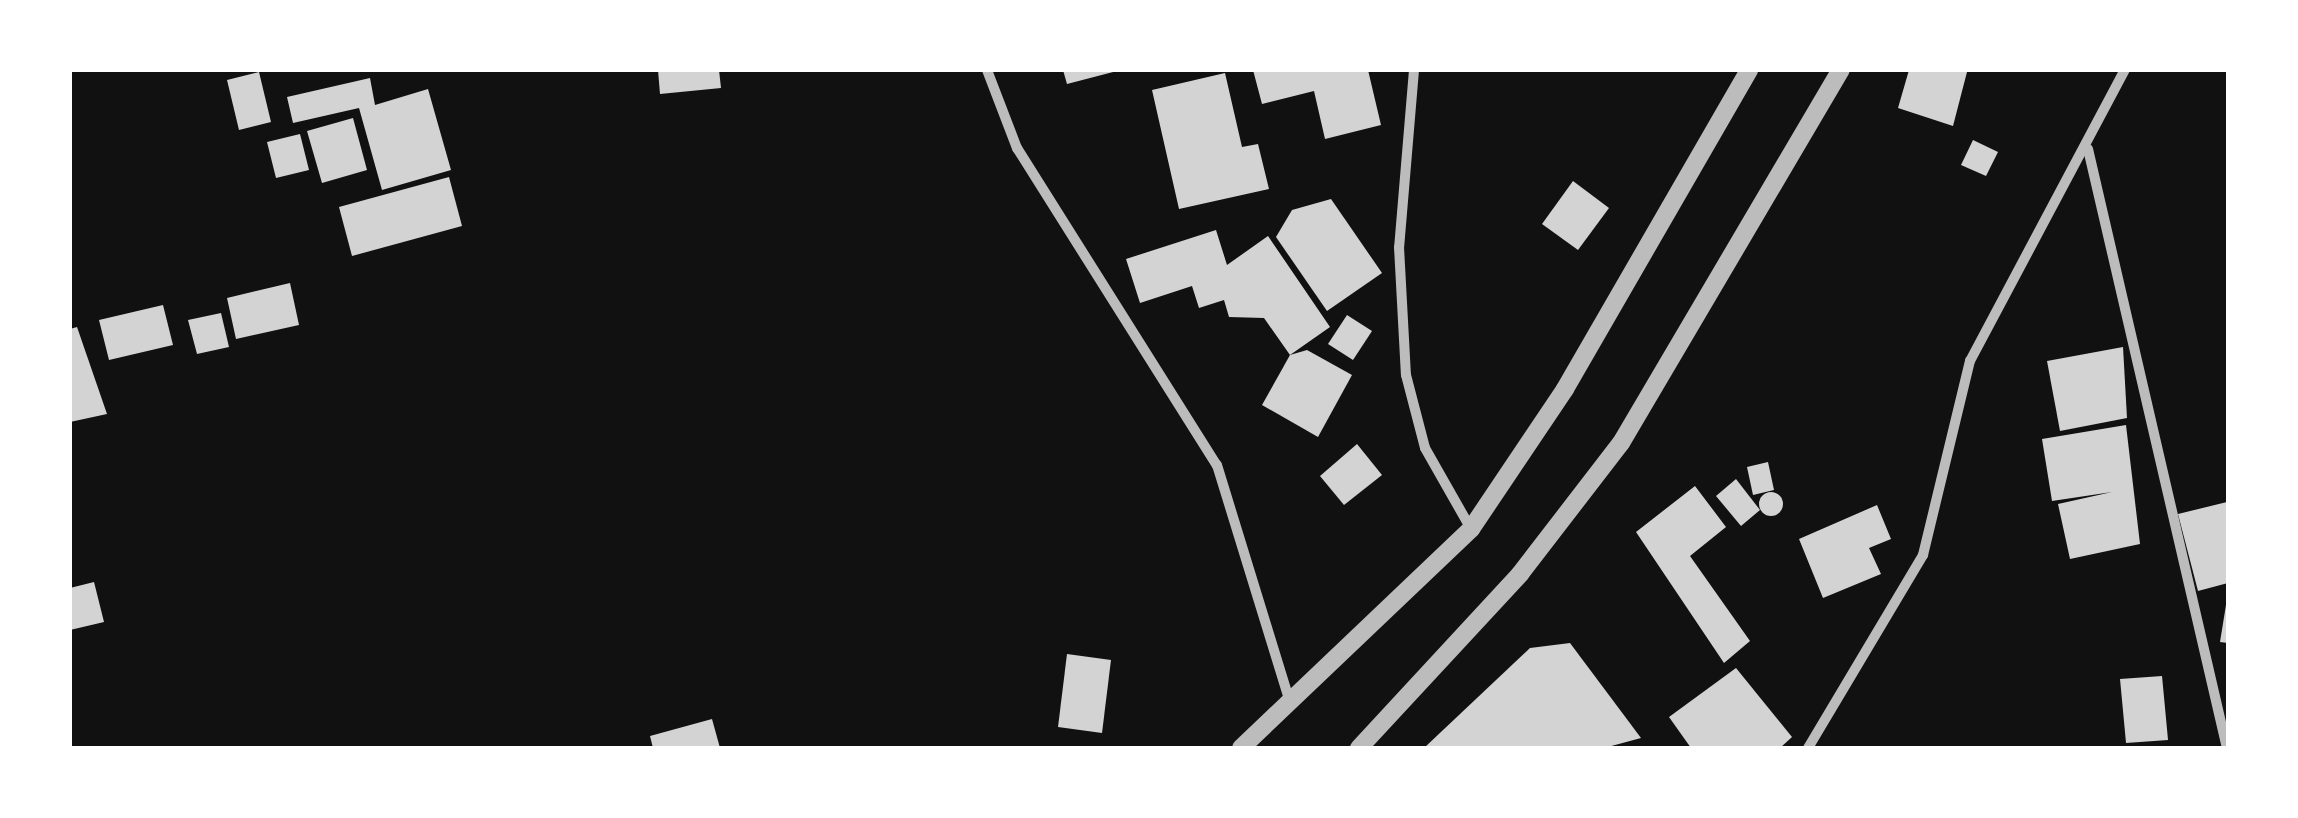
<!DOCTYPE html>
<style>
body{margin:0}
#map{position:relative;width:2298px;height:818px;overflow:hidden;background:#111;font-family:Signika,sans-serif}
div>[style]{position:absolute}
.building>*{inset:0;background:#d3d3d3}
.round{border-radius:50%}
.minor>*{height:10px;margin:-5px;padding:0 5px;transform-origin:5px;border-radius:5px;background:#bcbcbc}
.tertiary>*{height:18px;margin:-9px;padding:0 9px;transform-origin:9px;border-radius:9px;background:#bcbcbc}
span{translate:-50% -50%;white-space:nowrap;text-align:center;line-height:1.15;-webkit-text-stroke:9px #fff;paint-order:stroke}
.frame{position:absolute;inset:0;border:72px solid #fff;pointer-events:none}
</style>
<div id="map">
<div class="building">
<div style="clip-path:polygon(658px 70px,719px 70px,721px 88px,660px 94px)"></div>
<div style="clip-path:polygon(1063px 70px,1116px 70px,1117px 71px,1067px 84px)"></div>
<div style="clip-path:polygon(1253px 70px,1368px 70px,1381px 125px,1325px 139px,1314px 91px,1262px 104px)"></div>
<div style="clip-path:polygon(1909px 70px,1967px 72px,1953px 126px,1898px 108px)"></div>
<div style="clip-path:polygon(259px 72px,271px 122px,239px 130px,227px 80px)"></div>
<div style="clip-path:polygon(1225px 73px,1242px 147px,1258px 144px,1269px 189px,1179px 209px,1152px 90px)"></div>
<div style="clip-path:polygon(370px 78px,375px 105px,428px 89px,451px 170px,382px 190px,359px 108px,293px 123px,287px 97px)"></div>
<div style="clip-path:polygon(353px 118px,367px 170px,322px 183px,307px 131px)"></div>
<div style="clip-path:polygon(300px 134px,309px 170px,276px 178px,267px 142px)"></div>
<div style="clip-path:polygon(1973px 140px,1998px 152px,1986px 176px,1961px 165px)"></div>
<div style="clip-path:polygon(449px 177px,462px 226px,352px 256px,339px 207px)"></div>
<div style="clip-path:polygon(1573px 181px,1609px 208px,1578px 250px,1542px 224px)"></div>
<div style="clip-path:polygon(1331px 199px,1382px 273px,1327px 311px,1276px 237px,1292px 210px)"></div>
<div style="clip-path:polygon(1216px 230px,1227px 265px,1268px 236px,1330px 327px,1290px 355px,1264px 318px,1229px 317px,1224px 300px,1199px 308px,1192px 286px,1140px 303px,1126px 259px)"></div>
<div style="clip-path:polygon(290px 283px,299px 325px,236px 339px,227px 298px)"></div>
<div style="clip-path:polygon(163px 305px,173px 345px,109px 360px,99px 320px)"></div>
<div style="clip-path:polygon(221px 313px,229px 347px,197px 354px,188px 320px)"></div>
<div style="clip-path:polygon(1347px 315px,1372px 331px,1353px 360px,1328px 344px)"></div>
<div style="clip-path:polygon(77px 327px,107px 414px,70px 422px,70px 329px)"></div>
<div style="clip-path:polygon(2123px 347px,2127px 418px,2060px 431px,2047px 361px)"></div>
<div style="clip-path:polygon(1307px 350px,1352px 375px,1318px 437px,1262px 405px,1290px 355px)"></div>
<div style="clip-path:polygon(2126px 425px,2140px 544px,2070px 559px,2058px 504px,2112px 492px,2052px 501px,2042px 439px)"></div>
<div style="clip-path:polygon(1357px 444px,1382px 475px,1344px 505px,1320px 476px)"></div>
<div style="clip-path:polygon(1768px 462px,1774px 490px,1753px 495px,1747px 467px)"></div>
<div style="clip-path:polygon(1736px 479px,1760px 510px,1741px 526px,1716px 496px)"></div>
<div style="clip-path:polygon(1695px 486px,1726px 527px,1690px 556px,1750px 641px,1724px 663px,1636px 532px)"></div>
<div class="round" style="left:1759px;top:492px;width:24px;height:24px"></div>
<div style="clip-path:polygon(2227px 502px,2228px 583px,2198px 591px,2178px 514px)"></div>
<div style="clip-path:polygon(1877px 505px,1891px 539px,1869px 548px,1881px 574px,1823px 598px,1799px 539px)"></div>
<div style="clip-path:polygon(94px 582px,104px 622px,70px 630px,70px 588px)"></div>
<div style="clip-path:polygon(2226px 605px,2228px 605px,2228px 643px,2220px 642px)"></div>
<div style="clip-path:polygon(1570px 643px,1641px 738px,1604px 748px,1424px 748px,1530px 648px)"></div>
<div style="clip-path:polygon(1067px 654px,1111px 660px,1102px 733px,1058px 727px)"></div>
<div style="clip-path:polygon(1736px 668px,1792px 737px,1780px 748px,1691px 748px,1669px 717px)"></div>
<div style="clip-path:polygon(2162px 676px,2168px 740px,2126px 743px,2120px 679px)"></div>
<div style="clip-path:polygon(712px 719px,720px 748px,653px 748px,650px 736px)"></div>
</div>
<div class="minor">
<div style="left:987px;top:70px;width:84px;rotate:69deg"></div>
<div style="left:1017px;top:148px;width:375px;rotate:57.8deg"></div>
<div style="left:1217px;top:465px;width:248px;rotate:72.9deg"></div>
<div style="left:1414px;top:70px;width:178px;rotate:94.8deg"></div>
<div style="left:1399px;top:247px;width:128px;rotate:86.9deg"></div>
<div style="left:1406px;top:375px;width:75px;rotate:75.4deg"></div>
<div style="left:1425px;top:448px;width:93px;rotate:60.4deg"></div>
<div style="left:2088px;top:149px;width:615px;rotate:76.94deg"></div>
<div style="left:1808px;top:748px;width:225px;rotate:-59.2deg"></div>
<div style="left:1923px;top:555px;width:200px;rotate:-76.4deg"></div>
<div style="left:1970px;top:361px;width:330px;rotate:-62deg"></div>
</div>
<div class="tertiary">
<div style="left:1241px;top:748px;width:318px;rotate:-43.6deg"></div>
<div style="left:1471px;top:529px;width:169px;rotate:-56.1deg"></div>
<div style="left:1565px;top:389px;width:368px;rotate:-60deg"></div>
<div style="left:1359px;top:748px;width:237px;rotate:-47.2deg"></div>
<div style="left:1520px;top:574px;width:165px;rotate:-52.4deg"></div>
<div style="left:1621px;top:443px;width:433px;rotate:-59.5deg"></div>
</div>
<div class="frame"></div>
</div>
